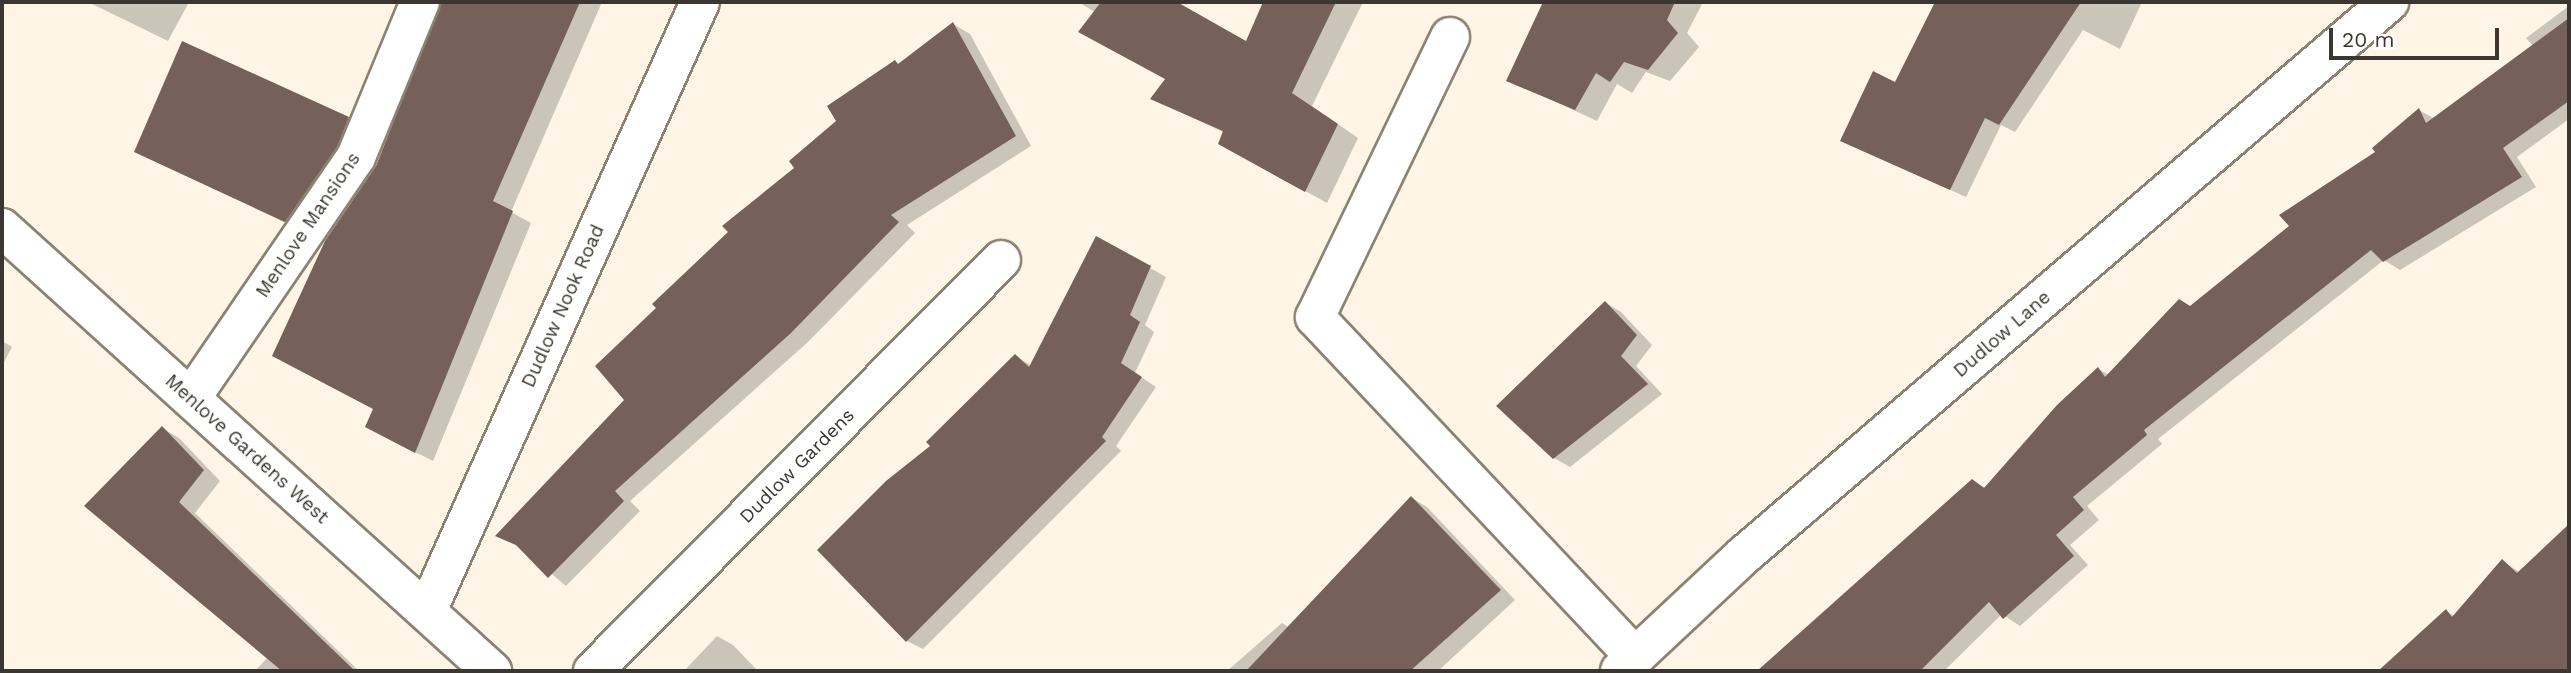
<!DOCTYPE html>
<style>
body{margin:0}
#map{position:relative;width:2571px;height:673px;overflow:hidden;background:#fef5e6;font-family:"Work Sans",sans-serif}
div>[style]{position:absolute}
.shadow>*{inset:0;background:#0003}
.building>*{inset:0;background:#75615a}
.roads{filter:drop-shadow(2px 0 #8c8271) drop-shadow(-2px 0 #8c8271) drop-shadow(0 2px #8c8271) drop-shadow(0 -2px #8c8271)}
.street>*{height:38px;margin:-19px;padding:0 19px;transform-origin:19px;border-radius:19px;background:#fff}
span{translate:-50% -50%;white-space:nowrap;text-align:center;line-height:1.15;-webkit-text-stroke:7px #fff;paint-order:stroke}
.street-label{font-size:19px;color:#3b362f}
.frame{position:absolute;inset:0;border:4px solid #3b362f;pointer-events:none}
.scale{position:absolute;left:2329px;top:28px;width:170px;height:32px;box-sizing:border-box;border:4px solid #3b362f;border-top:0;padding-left:9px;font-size:21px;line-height:24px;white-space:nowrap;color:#3b362f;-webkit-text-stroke:5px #fff;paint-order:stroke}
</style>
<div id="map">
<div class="shadow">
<div style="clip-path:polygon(88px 2px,189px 2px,168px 41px)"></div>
<div style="clip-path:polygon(442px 2px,602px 2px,511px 212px,531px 223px,433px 461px,385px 437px,375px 409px,378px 166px)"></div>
<div style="clip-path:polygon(1078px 2px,1173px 2px,1247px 43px,1265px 2px,1363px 2px,1312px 106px,1358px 138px,1327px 203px,1220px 144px,1225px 133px,1153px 99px,1167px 79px,1095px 12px)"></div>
<div style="clip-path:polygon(1539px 2px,1703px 2px,1687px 33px,1699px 47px,1670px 81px,1646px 72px,1632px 93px,1617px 84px,1597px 121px,1508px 80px,1544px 5px)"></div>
<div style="clip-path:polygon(1984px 2px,2142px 2px,2120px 49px,2083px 30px,2015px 132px,2001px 125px,1966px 197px,1842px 141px,1896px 84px,1970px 22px)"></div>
<div style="clip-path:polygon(2569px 6px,2569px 119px,2517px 157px,2536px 187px,2400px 270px,2384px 260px,2158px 439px,2162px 444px,2087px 506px,2099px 520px,2070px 545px,2088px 565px,2020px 626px,2002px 614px,1944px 671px,1760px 671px,1972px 481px,1986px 488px,2098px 369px,2109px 375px,2378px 153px,2419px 110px,2435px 119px,2534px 47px,2526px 38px)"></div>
<div style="clip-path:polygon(953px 24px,970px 34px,1031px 146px,907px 225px,915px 233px,808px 342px,630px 501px,640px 511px,566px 586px,521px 548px,498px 536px,627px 400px,796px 169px,838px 121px,895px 62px,900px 65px)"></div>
<div style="clip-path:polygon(348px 119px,363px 128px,301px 230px,152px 160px)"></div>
<div style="clip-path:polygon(1097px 238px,1166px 277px,1145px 325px,1154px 332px,1135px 373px,1156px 387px,1116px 446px,1121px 451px,923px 649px,907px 641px,933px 446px,1015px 356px,1032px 366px)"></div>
<div style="clip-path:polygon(1606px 303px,1621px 312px,1652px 345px,1636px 366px,1662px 394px,1570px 467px,1554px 458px)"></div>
<div style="clip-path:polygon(2px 341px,12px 347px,2px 366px)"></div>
<div style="clip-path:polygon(162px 428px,179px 438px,220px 481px,195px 513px,359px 671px,255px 671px,268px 657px,86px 506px)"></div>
<div style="clip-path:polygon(1412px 498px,1427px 507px,1515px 600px,1438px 671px,1227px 671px,1282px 623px,1290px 628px)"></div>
<div style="clip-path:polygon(2569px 526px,2569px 664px,2559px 671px,2381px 671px,2446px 611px,2454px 616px,2502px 561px,2521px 573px)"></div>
<div style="clip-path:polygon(717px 636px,733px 645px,758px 671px,684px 671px)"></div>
</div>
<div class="building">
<div style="clip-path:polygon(441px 2px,580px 2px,493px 201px,513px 211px,415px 453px,365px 427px,373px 409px,272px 356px,325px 241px,376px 166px)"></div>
<div style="clip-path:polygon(1101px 2px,1177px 2px,1246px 41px,1263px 2px,1336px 2px,1292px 93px,1338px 124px,1305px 192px,1218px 144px,1223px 131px,1150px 99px,1165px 79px,1078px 32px)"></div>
<div style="clip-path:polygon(1543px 2px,1675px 2px,1667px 20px,1678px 33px,1648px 70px,1624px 62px,1610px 82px,1596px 73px,1575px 110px,1506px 81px)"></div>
<div style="clip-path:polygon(1935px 2px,2081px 2px,1999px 125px,1985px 118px,1950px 190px,1840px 141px,1873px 71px,1895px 82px)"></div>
<div style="clip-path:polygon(2569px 18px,2569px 101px,2503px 148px,2522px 177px,2383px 262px,2371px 250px,2144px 430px,2147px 435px,2073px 497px,2084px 510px,2056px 535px,2074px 556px,2003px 619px,1989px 602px,1920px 671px,1757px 671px,1972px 479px,1984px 488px,2057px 405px,2098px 367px,2105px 377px,2179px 299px,2190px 306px,2289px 226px,2279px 215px,2375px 152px,2372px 148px,2419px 108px,2426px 123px)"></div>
<div style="clip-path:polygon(953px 22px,1016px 136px,891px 215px,899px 222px,791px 333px,615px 491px,624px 501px,548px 578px,516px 545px,495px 536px,624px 400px,595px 366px,656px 308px,652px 304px,728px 232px,722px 226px,794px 168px,789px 161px,836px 121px,827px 106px,895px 60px,898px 64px)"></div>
<div style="clip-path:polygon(182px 41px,349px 117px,337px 147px,285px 222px,134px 152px)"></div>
<div style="clip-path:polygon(1096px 236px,1151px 266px,1130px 315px,1140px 322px,1121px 363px,1142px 377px,1102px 437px,1106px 441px,906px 642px,817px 550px,886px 481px,930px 446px,926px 442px,1015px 354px,1029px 367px)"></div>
<div style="clip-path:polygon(1605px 301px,1637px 335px,1621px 356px,1648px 384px,1553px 459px,1496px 406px)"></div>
<div style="clip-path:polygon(162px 426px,204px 470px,179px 502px,355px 671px,282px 671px,84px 506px)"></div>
<div style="clip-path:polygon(1411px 496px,1501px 590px,1410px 671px,1246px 671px)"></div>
<div style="clip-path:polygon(2569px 524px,2569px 671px,2378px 671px,2446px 609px,2452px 617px,2502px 559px,2517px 573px)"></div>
</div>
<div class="roads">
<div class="street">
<div style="left:1450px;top:37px;width:311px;rotate:115.7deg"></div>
<div style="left:1315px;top:317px;width:467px;rotate:46.7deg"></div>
<div style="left:2px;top:228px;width:661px;rotate:42.12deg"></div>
<div style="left:191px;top:398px;width:292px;rotate:-55.6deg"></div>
<div style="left:356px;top:157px;width:168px;rotate:-67.6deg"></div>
<div style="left:427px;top:611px;width:667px;rotate:-65.85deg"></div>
<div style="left:593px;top:671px;width:579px;rotate:-45.21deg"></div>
<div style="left:1620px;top:671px;width:170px;rotate:-43.1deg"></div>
<div style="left:1744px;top:555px;width:850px;rotate:-40.61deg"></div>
</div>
</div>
<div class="street-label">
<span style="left:308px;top:225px;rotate:-56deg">Menlove Mansions</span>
<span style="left:563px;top:306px;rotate:-66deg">Dudlow Nook Road</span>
<span style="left:2002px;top:334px;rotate:-41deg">Dudlow Lane</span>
<span style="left:247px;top:449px;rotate:42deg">Menlove Gardens West</span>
<span style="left:797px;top:466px;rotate:-45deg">Dudlow Gardens</span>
</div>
<div class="frame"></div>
<div class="scale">20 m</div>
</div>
